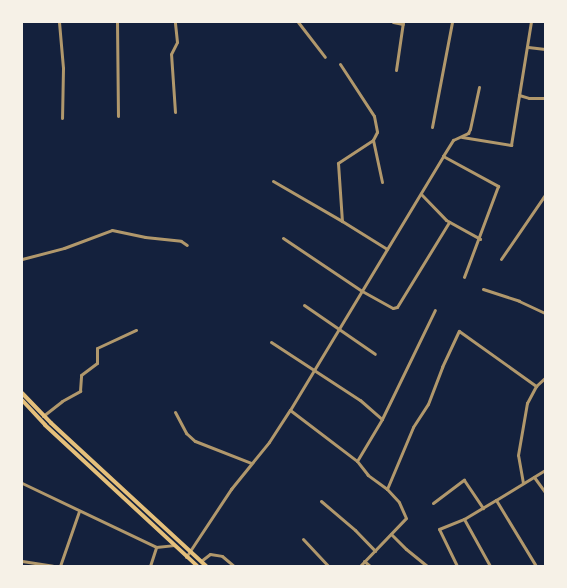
<!DOCTYPE html>
<style>
body{margin:0}
#map{position:relative;width:567px;height:588px;overflow:hidden;background:#14213d;font-family:"Sofia Sans Condensed",sans-serif}
div>[style]{position:absolute}
.minor>*{height:3px;margin:-1.5px;padding:0 1.5px;transform-origin:1.5px;border-radius:1.5px;background:#b1986c}
.secondary>*{height:4px;margin:-2px;padding:0 2px;transform-origin:2px;border-radius:2px;background:#e5c07b}
span{translate:-50% -50%;white-space:nowrap;text-align:center;line-height:1.15;-webkit-text-stroke:3px #f6f1e7;paint-order:stroke}
.frame{position:absolute;inset:0;border:23px solid #f6f1e7;pointer-events:none}
</style>
<div id="map">
<div class="minor">
<div style="left:59px;top:22px;width:46px;rotate:85deg"></div>
<div style="left:63px;top:68px;width:50px;rotate:91.1deg"></div>
<div style="left:117px;top:22px;width:94px;rotate:89.4deg"></div>
<div style="left:298px;top:22px;width:44px;rotate:52.4deg"></div>
<div style="left:393px;top:22px;width:10px;rotate:11deg"></div>
<div style="left:528px;top:47px;width:17px;rotate:7deg"></div>
<div style="left:340px;top:64px;width:62px;rotate:56.8deg"></div>
<div style="left:374px;top:116px;width:16px;rotate:79deg"></div>
<div style="left:377px;top:132px;width:9px;rotate:117deg"></div>
<div style="left:373px;top:140px;width:42px;rotate:146.7deg"></div>
<div style="left:338px;top:163px;width:58px;rotate:86.1deg"></div>
<div style="left:342px;top:221px;width:53px;rotate:31.9deg"></div>
<div style="left:396px;top:70px;width:49px;rotate:-81.7deg"></div>
<div style="left:519px;top:95px;width:10px;rotate:17deg"></div>
<div style="left:529px;top:98px;width:16px"></div>
<div style="left:175px;top:112px;width:58px;rotate:-93.9deg"></div>
<div style="left:171px;top:54px;width:13px;rotate:-63deg"></div>
<div style="left:177px;top:42px;width:20px;rotate:-96deg"></div>
<div style="left:432px;top:127px;width:107px;rotate:-79.2deg"></div>
<div style="left:462px;top:137px;width:50px;rotate:9.3deg"></div>
<div style="left:511px;top:145px;width:125px;rotate:-80.8deg"></div>
<div style="left:373px;top:140px;width:43px;rotate:77.9deg"></div>
<div style="left:443px;top:156px;width:19px;rotate:-58deg"></div>
<div style="left:453px;top:140px;width:17px;rotate:-25deg"></div>
<div style="left:468px;top:133px;width:4px;rotate:-63deg"></div>
<div style="left:470px;top:129px;width:43px;rotate:-77.9deg"></div>
<div style="left:273px;top:181px;width:80px;rotate:30.1deg"></div>
<div style="left:421px;top:194px;width:36px;rotate:46deg"></div>
<div style="left:446px;top:220px;width:39px;rotate:29deg"></div>
<div style="left:283px;top:238px;width:95px;rotate:33.9deg"></div>
<div style="left:362px;top:291px;width:35px;rotate:29deg"></div>
<div style="left:393px;top:308px;width:4px;rotate:-14deg"></div>
<div style="left:397px;top:307px;width:100px;rotate:-58.5deg"></div>
<div style="left:22px;top:259px;width:43px;rotate:-14.7deg"></div>
<div style="left:64px;top:248px;width:51px;rotate:-20.6deg"></div>
<div style="left:112px;top:230px;width:34px;rotate:12deg"></div>
<div style="left:145px;top:237px;width:36px;rotate:6deg"></div>
<div style="left:181px;top:241px;width:7px;rotate:34deg"></div>
<div style="left:501px;top:259px;width:78px;rotate:-55.5deg"></div>
<div style="left:483px;top:289px;width:38px;rotate:18deg"></div>
<div style="left:519px;top:301px;width:29px;rotate:25deg"></div>
<div style="left:304px;top:305px;width:86px;rotate:34.6deg"></div>
<div style="left:271px;top:342px;width:106px;rotate:33.1deg"></div>
<div style="left:360px;top:400px;width:29px;rotate:41deg"></div>
<div style="left:290px;top:410px;width:84px;rotate:37.3deg"></div>
<div style="left:175px;top:412px;width:24px;rotate:62deg"></div>
<div style="left:186px;top:433px;width:12px;rotate:42deg"></div>
<div style="left:195px;top:441px;width:60px;rotate:21.4deg"></div>
<div style="left:43px;top:416px;width:24px;rotate:-38deg"></div>
<div style="left:62px;top:401px;width:21px;rotate:-29deg"></div>
<div style="left:80px;top:391px;width:16px;rotate:-86deg"></div>
<div style="left:81px;top:375px;width:20px;rotate:-37deg"></div>
<div style="left:97px;top:363px;width:15px;rotate:-90deg"></div>
<div style="left:97px;top:348px;width:43px;rotate:-24.8deg"></div>
<div style="left:534px;top:477px;width:19px;rotate:54deg"></div>
<div style="left:22px;top:483px;width:148px;rotate:25.5deg"></div>
<div style="left:523px;top:483px;width:28px;rotate:-100deg"></div>
<div style="left:518px;top:455px;width:53px;rotate:-80.2deg"></div>
<div style="left:527px;top:403px;width:19px;rotate:-62deg"></div>
<div style="left:536px;top:386px;width:12px;rotate:-42deg"></div>
<div style="left:387px;top:489px;width:67px;rotate:-67.2deg"></div>
<div style="left:413px;top:427px;width:27px;rotate:-57deg"></div>
<div style="left:428px;top:404px;width:40px;rotate:-69deg"></div>
<div style="left:442px;top:367px;width:40px;rotate:-65deg"></div>
<div style="left:459px;top:331px;width:95px;rotate:35.5deg"></div>
<div style="left:496px;top:500px;width:57px;rotate:-31.5deg"></div>
<div style="left:321px;top:501px;width:45px;rotate:40.5deg"></div>
<div style="left:355px;top:530px;width:29px;rotate:46deg"></div>
<div style="left:433px;top:503px;width:39px;rotate:-37deg"></div>
<div style="left:464px;top:480px;width:34px;rotate:56deg"></div>
<div style="left:464px;top:519px;width:54px;rotate:61deg"></div>
<div style="left:391px;top:534px;width:21px;rotate:45deg"></div>
<div style="left:406px;top:549px;width:27px;rotate:39deg"></div>
<div style="left:303px;top:539px;width:37px;rotate:47deg"></div>
<div style="left:186px;top:557px;width:82px;rotate:-56.5deg"></div>
<div style="left:231px;top:489px;width:60px;rotate:-51deg"></div>
<div style="left:269px;top:442px;width:38px;rotate:-57deg"></div>
<div style="left:290px;top:410px;width:297px;rotate:-58.9deg"></div>
<div style="left:443px;top:156px;width:63px;rotate:28.6deg"></div>
<div style="left:498px;top:186px;width:97px;rotate:110.5deg"></div>
<div style="left:22px;top:561px;width:31px;rotate:9deg"></div>
<div style="left:201px;top:561px;width:11px;rotate:-38deg"></div>
<div style="left:210px;top:554px;width:12px;rotate:9deg"></div>
<div style="left:222px;top:556px;width:16px;rotate:40deg"></div>
<div style="left:364px;top:561px;width:8px;rotate:40deg"></div>
<div style="left:60px;top:566px;width:58px;rotate:-70.9deg"></div>
<div style="left:150px;top:566px;width:20px;rotate:-72deg"></div>
<div style="left:156px;top:547px;width:18px;rotate:-6deg"></div>
<div style="left:360px;top:566px;width:66px;rotate:-46.2deg"></div>
<div style="left:406px;top:518px;width:17px;rotate:-114deg"></div>
<div style="left:399px;top:502px;width:18px;rotate:-133deg"></div>
<div style="left:387px;top:489px;width:24px;rotate:-144deg"></div>
<div style="left:368px;top:475px;width:18px;rotate:-128deg"></div>
<div style="left:357px;top:461px;width:49px;rotate:-59.2deg"></div>
<div style="left:382px;top:419px;width:121px;rotate:-64.1deg"></div>
<div style="left:457px;top:566px;width:41px;rotate:-115.9deg"></div>
<div style="left:439px;top:529px;width:27px;rotate:-22deg"></div>
<div style="left:464px;top:519px;width:37px;rotate:-31deg"></div>
<div style="left:496px;top:500px;width:77px;rotate:58.8deg"></div>
</div>
<div class="secondary">
<div style="left:22px;top:393px;width:42px;rotate:46deg"></div>
<div style="left:51px;top:423px;width:211px;rotate:42.7deg"></div>
<div style="left:22px;top:400px;width:34px;rotate:47deg"></div>
<div style="left:45px;top:425px;width:207px;rotate:42.8deg"></div>
</div>
<div class="frame"></div>
</div>
